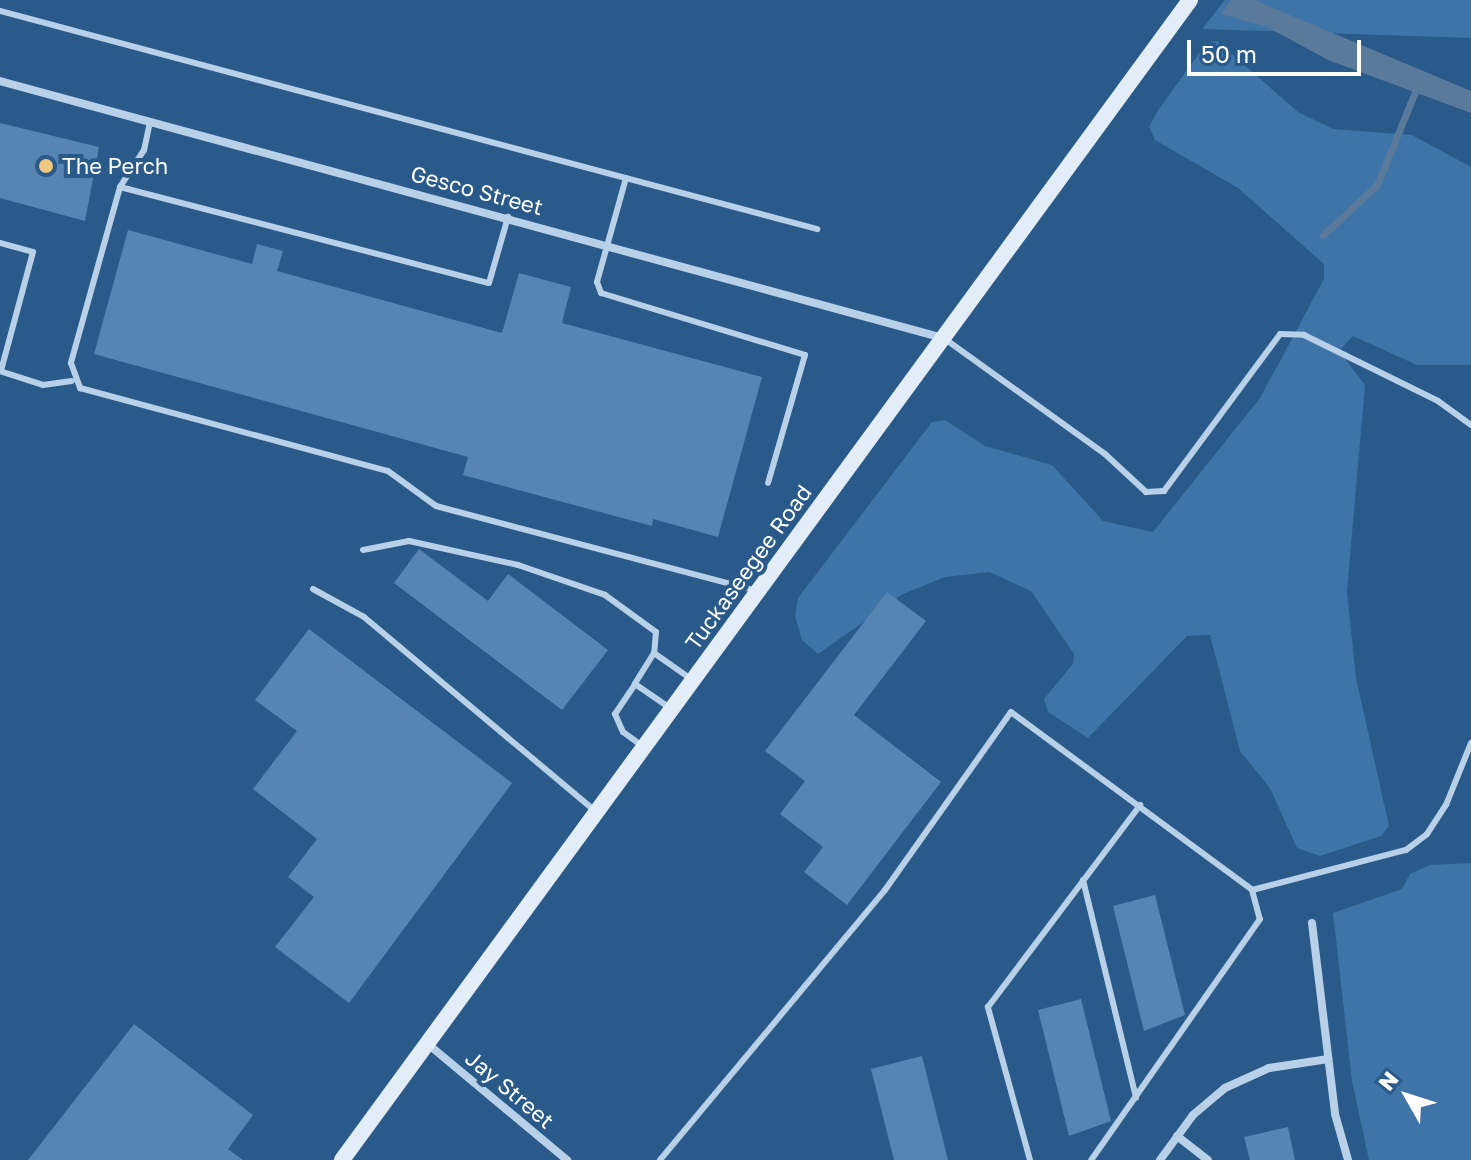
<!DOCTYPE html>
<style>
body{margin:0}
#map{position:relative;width:1471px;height:1160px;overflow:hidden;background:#295a8a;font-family:"Golos Text",sans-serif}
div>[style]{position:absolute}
.green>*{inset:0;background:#3e74a7}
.water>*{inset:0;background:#5a7a9b}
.stream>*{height:7px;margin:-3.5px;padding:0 3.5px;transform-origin:3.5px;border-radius:3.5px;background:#5a7a9b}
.building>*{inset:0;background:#5685b3}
.lane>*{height:6px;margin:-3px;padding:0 3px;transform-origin:3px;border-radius:3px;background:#b8d1e9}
.street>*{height:8px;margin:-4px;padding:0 4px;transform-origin:4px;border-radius:4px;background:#b8d1e9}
.secondary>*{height:16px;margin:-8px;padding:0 8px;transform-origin:8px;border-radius:8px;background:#e2edf8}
.dots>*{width:22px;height:22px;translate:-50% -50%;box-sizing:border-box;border:4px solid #295a8a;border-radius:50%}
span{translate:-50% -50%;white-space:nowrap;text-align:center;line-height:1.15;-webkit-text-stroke:8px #295a8a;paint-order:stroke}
.poi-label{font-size:22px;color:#fff}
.left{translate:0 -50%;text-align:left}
.street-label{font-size:22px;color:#fff}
.north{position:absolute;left:1367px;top:1056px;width:80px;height:80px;-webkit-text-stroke:6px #295a8a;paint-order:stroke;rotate:309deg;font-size:22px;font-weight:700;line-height:32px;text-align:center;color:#fff}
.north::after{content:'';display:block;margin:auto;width:28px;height:36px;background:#fff;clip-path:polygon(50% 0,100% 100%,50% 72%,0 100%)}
.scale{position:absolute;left:1187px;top:40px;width:174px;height:36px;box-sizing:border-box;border:4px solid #fff;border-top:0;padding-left:10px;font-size:24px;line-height:28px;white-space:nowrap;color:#fff;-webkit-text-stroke:6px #295a8a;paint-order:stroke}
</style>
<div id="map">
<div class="green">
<div style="clip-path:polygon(1225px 0,1471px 0,1471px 38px,1202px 29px)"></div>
<div style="clip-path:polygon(1217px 41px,1298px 112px,1333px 129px,1412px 135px,1471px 167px,1471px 365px,1417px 365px,1353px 336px,1339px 351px,1365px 385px,1347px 591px,1356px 678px,1389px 826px,1381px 836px,1320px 856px,1297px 848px,1270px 788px,1240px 751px,1210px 635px,1187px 636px,1088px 738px,1048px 712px,1044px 699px,1073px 664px,1074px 654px,1031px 591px,989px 572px,945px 577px,903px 594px,818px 654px,802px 640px,795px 616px,798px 598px,932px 422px,945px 420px,985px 446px,1052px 465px,1103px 521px,1153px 532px,1260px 398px,1324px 279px,1324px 264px,1238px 188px,1155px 140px,1149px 127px,1157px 112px,1205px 45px)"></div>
<div style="clip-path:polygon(1471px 863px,1471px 1160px,1369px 1160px,1352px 1081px,1333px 913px,1402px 889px,1410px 874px,1430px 865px)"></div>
</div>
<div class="water">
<div style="clip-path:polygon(1231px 0,1254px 0,1471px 91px,1471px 113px,1328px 60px,1267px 27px,1221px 14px)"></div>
</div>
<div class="stream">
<div style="left:1323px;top:235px;width:74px;rotate:-42.8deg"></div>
<div style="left:1377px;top:185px;width:111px;rotate:-67.8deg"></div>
</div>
<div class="building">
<div style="clip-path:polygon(0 123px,99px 147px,85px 221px,0 198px)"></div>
<div style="clip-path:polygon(128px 230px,252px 264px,257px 244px,283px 251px,277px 271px,502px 333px,519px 273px,571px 287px,562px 323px,762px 377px,718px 537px,653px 519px,652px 526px,463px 475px,468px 457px,94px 354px)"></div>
<div style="clip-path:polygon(419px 549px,488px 601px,508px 574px,608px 650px,562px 710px,394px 583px)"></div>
<div style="clip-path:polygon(887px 592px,926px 621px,854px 715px,941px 782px,847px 905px,804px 872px,823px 847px,780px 814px,805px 781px,765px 751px)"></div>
<div style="clip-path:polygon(309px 629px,512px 783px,349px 1003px,275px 947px,314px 897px,288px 877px,317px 839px,253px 789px,297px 731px,255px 700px)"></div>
<div style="clip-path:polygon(1155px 895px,1185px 1015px,1144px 1031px,1113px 906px)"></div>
<div style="clip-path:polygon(1081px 999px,1111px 1121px,1069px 1136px,1038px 1010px)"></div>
<div style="clip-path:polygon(134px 1024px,253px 1115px,228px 1149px,243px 1160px,28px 1160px)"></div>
<div style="clip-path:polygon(922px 1056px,948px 1160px,894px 1160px,871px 1069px)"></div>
<div style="clip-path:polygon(1288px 1127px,1295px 1160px,1250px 1160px,1244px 1137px)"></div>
</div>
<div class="lane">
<div style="left:0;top:11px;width:846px;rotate:14.94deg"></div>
<div style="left:150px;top:122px;width:29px;rotate:102deg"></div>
<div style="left:144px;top:150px;width:44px;rotate:123deg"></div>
<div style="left:120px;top:187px;width:183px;rotate:105.6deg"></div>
<div style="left:71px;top:363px;width:27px;rotate:70deg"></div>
<div style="left:80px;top:388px;width:319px;rotate:15.1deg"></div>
<div style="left:388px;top:471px;width:59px;rotate:36.1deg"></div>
<div style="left:436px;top:506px;width:329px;rotate:14.8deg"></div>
<div style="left:626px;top:178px;width:108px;rotate:105.6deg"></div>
<div style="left:597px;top:282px;width:12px;rotate:70deg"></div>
<div style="left:601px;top:293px;width:213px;rotate:16.9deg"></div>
<div style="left:805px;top:355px;width:133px;rotate:106.1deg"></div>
<div style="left:120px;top:187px;width:381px;rotate:14.6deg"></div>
<div style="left:489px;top:283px;width:69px;rotate:-73.9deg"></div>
<div style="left:0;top:243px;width:34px;rotate:15deg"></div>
<div style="left:33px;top:252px;width:123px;rotate:105.1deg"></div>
<div style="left:945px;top:339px;width:197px;rotate:35.7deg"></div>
<div style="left:1105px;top:454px;width:56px;rotate:42.8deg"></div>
<div style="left:1146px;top:492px;width:18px;rotate:-3deg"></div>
<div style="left:1164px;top:491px;width:195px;rotate:-53.5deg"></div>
<div style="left:1280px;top:334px;width:24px;rotate:2deg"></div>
<div style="left:1304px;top:335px;width:149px;rotate:26.2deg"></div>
<div style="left:1438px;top:401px;width:41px;rotate:36deg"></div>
<div style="left:0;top:371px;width:45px;rotate:18deg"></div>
<div style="left:43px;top:385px;width:29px;rotate:-8deg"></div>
<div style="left:363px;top:550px;width:47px;rotate:-11.1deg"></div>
<div style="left:409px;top:541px;width:112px;rotate:12.4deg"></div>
<div style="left:518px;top:565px;width:92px;rotate:19deg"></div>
<div style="left:605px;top:595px;width:63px;rotate:36deg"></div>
<div style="left:656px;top:632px;width:21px;rotate:95deg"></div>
<div style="left:654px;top:653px;width:36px;rotate:122deg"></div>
<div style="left:313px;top:589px;width:58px;rotate:28.8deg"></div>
<div style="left:364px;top:617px;width:300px;rotate:40deg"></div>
<div style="left:654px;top:653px;width:45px;rotate:35.1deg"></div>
<div style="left:641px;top:745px;width:22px;rotate:-144deg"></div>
<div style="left:623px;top:732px;width:20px;rotate:-114deg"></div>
<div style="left:615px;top:714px;width:36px;rotate:-56deg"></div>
<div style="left:635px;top:684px;width:42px;rotate:34.4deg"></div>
<div style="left:1083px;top:880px;width:224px;rotate:76.3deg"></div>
<div style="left:1252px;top:890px;width:159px;rotate:-14.6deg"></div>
<div style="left:1406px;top:850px;width:26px;rotate:-37deg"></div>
<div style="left:1427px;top:834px;width:35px;rotate:-57deg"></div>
<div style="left:1446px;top:805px;width:67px;rotate:-68deg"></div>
<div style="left:660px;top:1160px;width:351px;rotate:-50.2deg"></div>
<div style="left:885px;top:890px;width:218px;rotate:-54.7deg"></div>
<div style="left:1011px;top:712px;width:300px;rotate:36.4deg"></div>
<div style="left:1252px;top:890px;width:30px;rotate:75deg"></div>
<div style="left:1260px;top:919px;width:294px;rotate:125deg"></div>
<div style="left:1030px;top:1160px;width:159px;rotate:-105.4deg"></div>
<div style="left:988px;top:1007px;width:253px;rotate:-53deg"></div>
</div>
<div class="street">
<div style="left:0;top:81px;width:977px;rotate:15.24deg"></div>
<div style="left:1312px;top:923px;width:192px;rotate:83.1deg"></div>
<div style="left:1335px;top:1114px;width:48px;rotate:74.2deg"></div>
<div style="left:429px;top:1045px;width:180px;rotate:39.8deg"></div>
<div style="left:1177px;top:1136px;width:39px;rotate:38deg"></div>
<div style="left:1160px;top:1160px;width:56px;rotate:-53.7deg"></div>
<div style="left:1193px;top:1115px;width:42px;rotate:-40.2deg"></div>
<div style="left:1225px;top:1088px;width:48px;rotate:-24.4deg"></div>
<div style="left:1269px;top:1068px;width:60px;rotate:-8.7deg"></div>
</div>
<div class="secondary">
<div style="left:342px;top:1160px;width:1437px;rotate:-53.83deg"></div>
</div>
<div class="dots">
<div style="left:46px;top:166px;background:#f0c87f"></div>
</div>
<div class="poi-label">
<span class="left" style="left:62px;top:166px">The Perch</span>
</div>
<div class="street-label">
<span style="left:477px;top:190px;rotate:15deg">Gesco Street</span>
<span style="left:748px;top:567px;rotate:-54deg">Tuckaseegee Road</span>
<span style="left:510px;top:1089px;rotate:40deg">Jay Street</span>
</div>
<div class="north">N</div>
<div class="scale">50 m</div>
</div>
